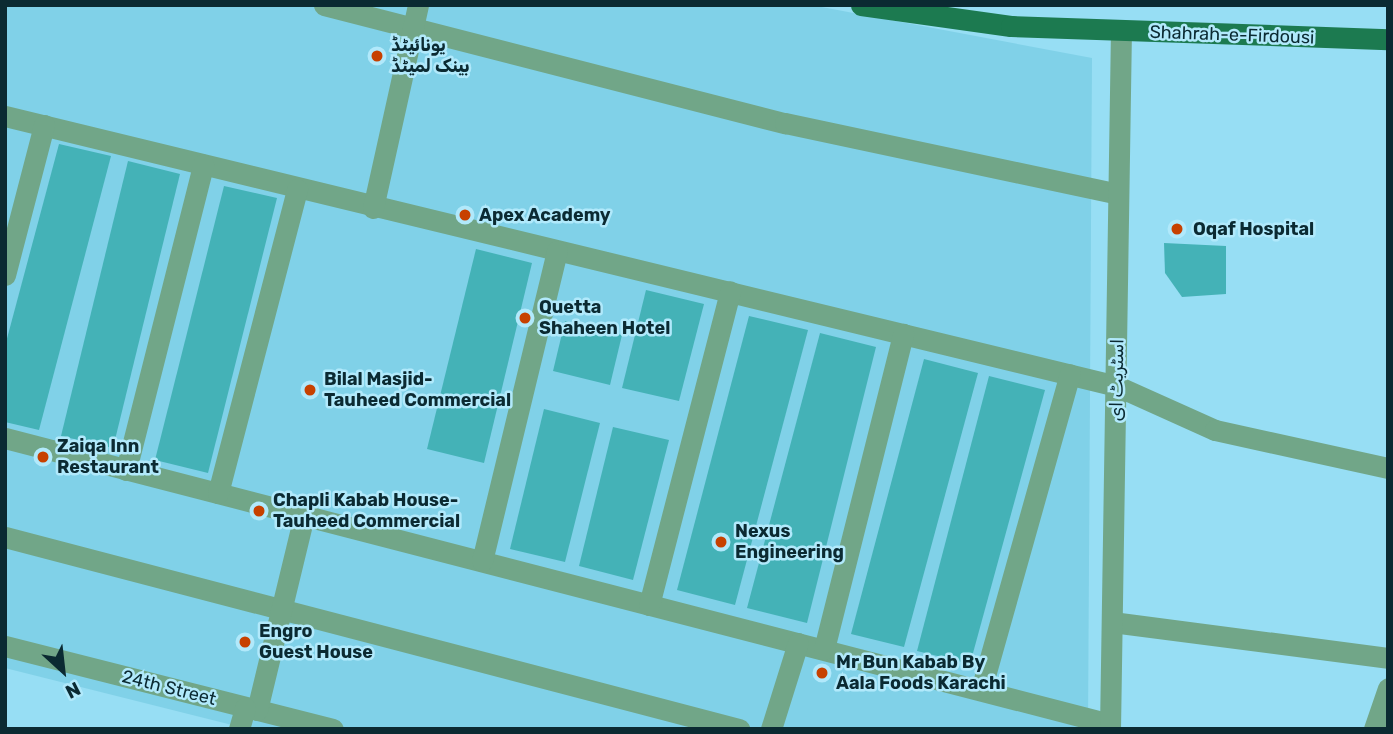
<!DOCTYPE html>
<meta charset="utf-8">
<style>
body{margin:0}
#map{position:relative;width:1393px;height:734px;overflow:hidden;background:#97def4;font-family:Rubik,"Noto Sans Arabic",sans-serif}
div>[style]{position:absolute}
.built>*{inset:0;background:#80d1e8}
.building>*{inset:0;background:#44b2b7}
.minor>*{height:21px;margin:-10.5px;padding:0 10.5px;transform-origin:10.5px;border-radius:10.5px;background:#71a688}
.major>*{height:21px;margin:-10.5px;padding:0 10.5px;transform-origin:10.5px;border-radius:10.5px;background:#1c7a50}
.dots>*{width:19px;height:19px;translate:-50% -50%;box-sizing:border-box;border:4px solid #b1e9fb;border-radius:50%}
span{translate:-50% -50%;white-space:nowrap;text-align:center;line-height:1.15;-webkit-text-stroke:5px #b1e9fb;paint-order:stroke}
.street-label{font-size:18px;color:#0b2a32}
.poi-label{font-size:18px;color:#0b2a32;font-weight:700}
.left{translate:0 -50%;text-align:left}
.frame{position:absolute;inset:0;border:7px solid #0b2a32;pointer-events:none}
.north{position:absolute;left:28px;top:636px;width:70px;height:70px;-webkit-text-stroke:5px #b1e9fb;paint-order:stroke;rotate:153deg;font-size:19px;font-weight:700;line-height:28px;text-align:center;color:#0b2a32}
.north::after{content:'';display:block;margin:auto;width:24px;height:32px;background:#0b2a32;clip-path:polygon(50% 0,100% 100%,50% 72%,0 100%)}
</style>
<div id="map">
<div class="built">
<div style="clip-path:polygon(5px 5px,811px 5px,1092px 58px,1088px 729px,248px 729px,5px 668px)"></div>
</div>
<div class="building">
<div style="clip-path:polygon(59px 144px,111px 156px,39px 430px,5px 422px,5px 346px)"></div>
<div style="clip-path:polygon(128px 161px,180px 174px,113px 448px,61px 436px)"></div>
<div style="clip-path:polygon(224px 186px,277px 198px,208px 473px,155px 460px)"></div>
<div style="clip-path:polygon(1164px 243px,1226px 246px,1226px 294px,1182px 297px,1165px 273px)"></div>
<div style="clip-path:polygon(476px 249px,532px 263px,484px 463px,427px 449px)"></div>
<div style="clip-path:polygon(646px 290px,704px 304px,679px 401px,622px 388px)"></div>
<div style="clip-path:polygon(749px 316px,808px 330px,735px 605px,677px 590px)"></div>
<div style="clip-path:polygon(565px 321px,622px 335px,610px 385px,553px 371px)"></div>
<div style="clip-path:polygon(820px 333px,876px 347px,807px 623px,747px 608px)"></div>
<div style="clip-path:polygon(924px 359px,978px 373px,904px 647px,851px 634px)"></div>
<div style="clip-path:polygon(989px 376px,1045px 390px,970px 664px,917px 651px)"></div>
<div style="clip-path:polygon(544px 409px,600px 423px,565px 562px,510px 549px)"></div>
<div style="clip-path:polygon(613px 427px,669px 440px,633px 580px,579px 566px)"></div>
</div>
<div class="minor">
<div style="left:324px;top:5px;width:476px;rotate:14.4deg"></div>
<div style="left:785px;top:123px;width:340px;rotate:12deg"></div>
<div style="left:5px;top:116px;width:1144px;rotate:13.65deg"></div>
<div style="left:1117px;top:386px;width:107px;rotate:24.2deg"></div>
<div style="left:1215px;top:430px;width:177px;rotate:12.4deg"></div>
<div style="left:373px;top:208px;width:208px;rotate:-77.5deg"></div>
<div style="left:5px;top:275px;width:155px;rotate:-75.4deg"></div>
<div style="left:5px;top:438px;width:1141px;rotate:14.51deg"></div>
<div style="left:126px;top:470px;width:315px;rotate:-75.8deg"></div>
<div style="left:218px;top:493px;width:314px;rotate:-75.4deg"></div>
<div style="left:5px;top:537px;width:759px;rotate:14.66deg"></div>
<div style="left:482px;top:561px;width:319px;rotate:-76.4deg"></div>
<div style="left:649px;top:605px;width:324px;rotate:-75.5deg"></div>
<div style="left:1112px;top:622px;width:278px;rotate:7.4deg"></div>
<div style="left:5px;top:646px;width:338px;rotate:14.2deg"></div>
<div style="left:824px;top:649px;width:325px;rotate:-75.9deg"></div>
<div style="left:981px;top:690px;width:328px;rotate:-74.3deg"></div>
<div style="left:257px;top:710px;width:200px;rotate:-76.4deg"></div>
<div style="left:239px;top:729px;width:22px;rotate:-74deg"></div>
<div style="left:771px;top:729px;width:90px;rotate:-72.6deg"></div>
<div style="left:1110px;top:729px;width:697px;rotate:-89.1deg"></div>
<div style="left:1374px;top:729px;width:43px;rotate:-71.1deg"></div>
</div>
<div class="major">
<div style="left:861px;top:5px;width:151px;rotate:8deg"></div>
<div style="left:1011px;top:26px;width:377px;rotate:2deg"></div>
</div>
<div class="dots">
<div style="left:377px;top:56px;background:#c74100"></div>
<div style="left:465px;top:215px;background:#c74100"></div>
<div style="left:1177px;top:229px;background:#c74100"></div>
<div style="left:525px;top:318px;background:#c74100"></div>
<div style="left:310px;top:390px;background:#c74100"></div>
<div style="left:43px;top:457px;background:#c74100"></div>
<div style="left:259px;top:511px;background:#c74100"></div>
<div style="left:721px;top:542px;background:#c74100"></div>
<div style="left:245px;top:642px;background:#c74100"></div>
<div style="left:822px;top:673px;background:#c74100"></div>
</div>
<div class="street-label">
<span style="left:1232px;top:35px;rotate:2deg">Shahrah-e-Firdousi</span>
<span style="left:1117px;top:380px;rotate:-89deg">اسٹریٹ ای</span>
<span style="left:169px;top:688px;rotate:14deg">24th Street</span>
</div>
<div class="poi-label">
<span class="left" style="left:391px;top:56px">یونائیٹڈ<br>بینک لمیٹڈ</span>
<span class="left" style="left:479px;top:215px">Apex Academy</span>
<span class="left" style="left:1193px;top:229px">Oqaf Hospital</span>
<span class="left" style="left:539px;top:318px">Quetta<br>Shaheen Hotel</span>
<span class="left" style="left:324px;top:390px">Bilal Masjid-<br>Tauheed Commercial</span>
<span class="left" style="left:57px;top:457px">Zaiqa Inn<br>Restaurant</span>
<span class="left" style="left:273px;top:511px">Chapli Kabab House-<br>Tauheed Commercial</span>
<span class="left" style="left:735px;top:542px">Nexus<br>Engineering</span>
<span class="left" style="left:259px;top:642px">Engro<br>Guest House</span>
<span class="left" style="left:836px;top:673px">Mr Bun Kabab By<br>Aala Foods Karachi</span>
</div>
<div class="frame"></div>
<div class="north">N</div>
</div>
